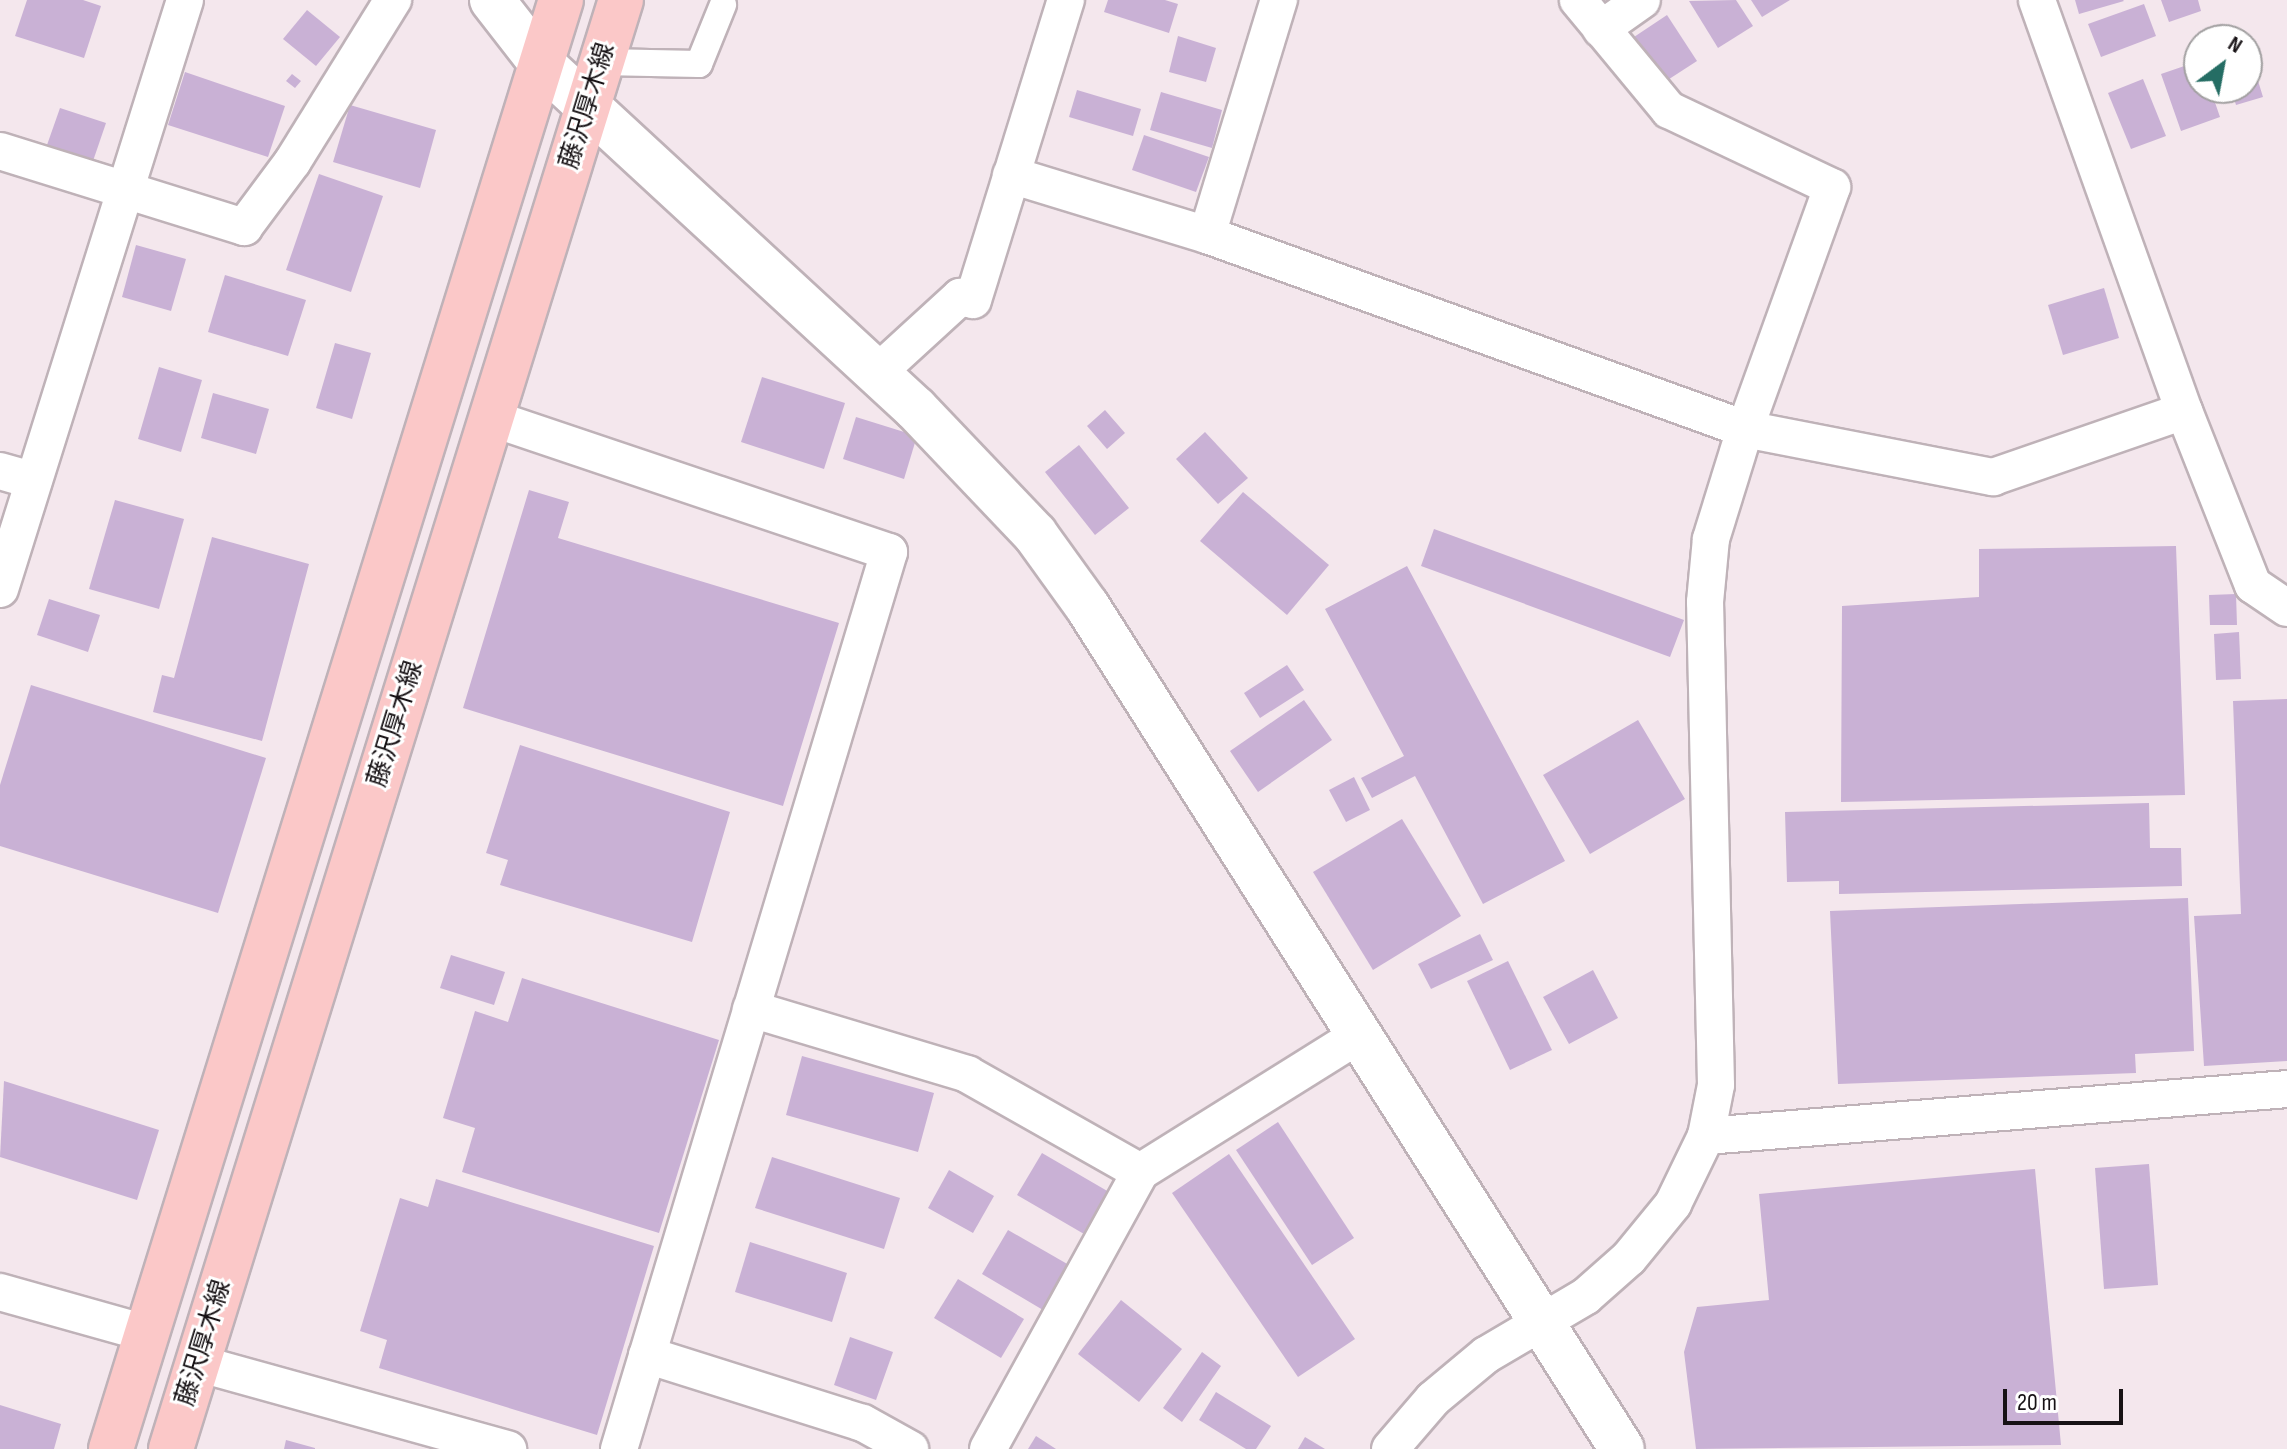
<!DOCTYPE html>
<meta charset="utf-8">
<style>
body{margin:0}
#map{position:relative;width:2287px;height:1449px;overflow:hidden;background:#f4e7ed;font-family:"Sofia Sans Condensed","Noto Sans JP",sans-serif}
div>[style]{position:absolute}
.building>*{inset:0;background:#c9b1d5}
.roads{filter:drop-shadow(2px 0 #bfb2b8) drop-shadow(-2px 0 #bfb2b8) drop-shadow(0 2px #bfb2b8) drop-shadow(0 -2px #bfb2b8)}
.pedestrian>*{height:26px;margin:-13px;padding:0 13px;transform-origin:13px;border-radius:13px;background:#fff}
.minor>*{height:36px;margin:-18px;padding:0 18px;transform-origin:18px;border-radius:18px;background:#fff}
.tertiary>*{height:44px;margin:-22px;padding:0 22px;transform-origin:22px;border-radius:22px;background:#fff}
.primary>*{height:44px;margin:-22px;padding:0 22px;transform-origin:22px;border-radius:22px;background:#fbc8c8}
span{translate:-50% -50%;white-space:nowrap;text-align:center;line-height:1.15;-webkit-text-stroke:6px #fff;paint-order:stroke}
.street-label{font-size:26px;color:#171215}
.north{position:absolute;left:2183px;top:24px;width:80px;height:80px;box-sizing:border-box;background:#fff;border:2px solid #a2a0a1;border-radius:50%;rotate:32deg;font-size:22px;font-weight:700;line-height:32px;text-align:center;color:#171215}
.north::after{content:'';display:block;margin:auto;width:28px;height:36px;background:#256d64;clip-path:polygon(50% 0,100% 100%,50% 72%,0 100%)}
.scale{position:absolute;left:2003px;top:1389px;width:120px;height:36px;box-sizing:border-box;border:4px solid #171215;border-top:0;padding-left:10px;font-size:24px;line-height:28px;white-space:nowrap;color:#171215;-webkit-text-stroke:6px #fff;paint-order:stroke}
</style>
<div id="map">
<div class="building">
<div style="clip-path:polygon(27px 0,83px 0,101px 6px,84px 58px,15px 36px)"></div>
<div style="clip-path:polygon(1108px 0,1165px 0,1178px 4px,1169px 33px,1104px 12px)"></div>
<div style="clip-path:polygon(1736px 0,1753px 26px,1718px 48px,1689px 1px)"></div>
<div style="clip-path:polygon(1751px 0,1790px 0,1762px 17px)"></div>
<div style="clip-path:polygon(2075px 0,2123px 0,2124px 1px,2079px 14px)"></div>
<div style="clip-path:polygon(2161px 0,2198px 0,2201px 11px,2169px 22px)"></div>
<div style="clip-path:polygon(2144px 4px,2156px 36px,2101px 57px,2088px 24px)"></div>
<div style="clip-path:polygon(307px 10px,340px 37px,316px 66px,283px 39px)"></div>
<div style="clip-path:polygon(1667px 15px,1697px 61px,1663px 83px,1634px 37px)"></div>
<div style="clip-path:polygon(1178px 36px,1216px 48px,1206px 82px,1169px 72px)"></div>
<div style="clip-path:polygon(2247px 45px,2263px 97px,2236px 105px,2231px 88px,2247px 88px)"></div>
<div style="clip-path:polygon(2199px 61px,2199px 88px,2210px 88px,2220px 117px,2181px 131px,2161px 74px)"></div>
<div style="clip-path:polygon(185px 72px,285px 106px,268px 157px,168px 125px)"></div>
<div style="clip-path:polygon(292px 74px,301px 81px,295px 88px,286px 81px)"></div>
<div style="clip-path:polygon(2143px 79px,2166px 136px,2131px 149px,2108px 93px)"></div>
<div style="clip-path:polygon(1077px 90px,1141px 109px,1133px 136px,1069px 117px)"></div>
<div style="clip-path:polygon(1161px 92px,1222px 110px,1212px 148px,1150px 130px)"></div>
<div style="clip-path:polygon(350px 105px,436px 130px,420px 188px,333px 162px)"></div>
<div style="clip-path:polygon(60px 108px,106px 123px,93px 161px,47px 145px)"></div>
<div style="clip-path:polygon(1144px 135px,1209px 157px,1196px 192px,1132px 170px)"></div>
<div style="clip-path:polygon(319px 174px,383px 196px,351px 292px,286px 270px)"></div>
<div style="clip-path:polygon(136px 245px,186px 259px,171px 311px,122px 297px)"></div>
<div style="clip-path:polygon(225px 275px,306px 300px,288px 356px,208px 332px)"></div>
<div style="clip-path:polygon(2104px 288px,2119px 338px,2063px 355px,2048px 305px)"></div>
<div style="clip-path:polygon(335px 343px,371px 353px,352px 419px,316px 408px)"></div>
<div style="clip-path:polygon(159px 367px,202px 380px,181px 452px,138px 439px)"></div>
<div style="clip-path:polygon(762px 377px,845px 403px,824px 469px,741px 442px)"></div>
<div style="clip-path:polygon(213px 393px,269px 409px,256px 454px,201px 438px)"></div>
<div style="clip-path:polygon(1105px 410px,1125px 433px,1107px 449px,1087px 426px)"></div>
<div style="clip-path:polygon(856px 417px,917px 436px,904px 479px,843px 459px)"></div>
<div style="clip-path:polygon(1205px 432px,1248px 478px,1218px 504px,1176px 459px)"></div>
<div style="clip-path:polygon(1079px 445px,1129px 508px,1095px 535px,1045px 472px)"></div>
<div style="clip-path:polygon(529px 490px,569px 502px,558px 538px,839px 623px,783px 806px,463px 708px)"></div>
<div style="clip-path:polygon(1243px 492px,1329px 565px,1287px 615px,1200px 541px)"></div>
<div style="clip-path:polygon(115px 500px,184px 519px,159px 609px,89px 589px)"></div>
<div style="clip-path:polygon(1434px 529px,1684px 620px,1670px 657px,1421px 566px)"></div>
<div style="clip-path:polygon(212px 537px,309px 564px,262px 741px,153px 712px,162px 675px,174px 678px)"></div>
<div style="clip-path:polygon(2176px 546px,2185px 795px,1841px 802px,1842px 606px,1979px 597px,1979px 549px)"></div>
<div style="clip-path:polygon(1407px 566px,1565px 861px,1483px 904px,1415px 776px,1372px 798px,1361px 778px,1404px 756px,1325px 609px)"></div>
<div style="clip-path:polygon(2236px 594px,2237px 625px,2210px 625px,2209px 595px)"></div>
<div style="clip-path:polygon(49px 599px,100px 615px,88px 652px,37px 635px)"></div>
<div style="clip-path:polygon(2239px 632px,2241px 679px,2216px 680px,2214px 634px)"></div>
<div style="clip-path:polygon(1287px 665px,1304px 690px,1260px 718px,1244px 693px)"></div>
<div style="clip-path:polygon(31px 685px,266px 758px,218px 913px,0 846px,0 785px)"></div>
<div style="clip-path:polygon(2287px 699px,2287px 1061px,2204px 1066px,2194px 916px,2241px 914px,2233px 701px)"></div>
<div style="clip-path:polygon(1304px 700px,1332px 740px,1258px 792px,1230px 751px)"></div>
<div style="clip-path:polygon(1638px 720px,1685px 799px,1590px 854px,1543px 775px)"></div>
<div style="clip-path:polygon(520px 745px,730px 812px,692px 942px,500px 885px,508px 860px,486px 853px)"></div>
<div style="clip-path:polygon(1354px 777px,1370px 810px,1346px 822px,1329px 790px)"></div>
<div style="clip-path:polygon(2149px 803px,2150px 848px,2181px 848px,2182px 886px,1839px 894px,1839px 881px,1787px 882px,1785px 812px)"></div>
<div style="clip-path:polygon(1402px 819px,1461px 916px,1373px 970px,1313px 872px)"></div>
<div style="clip-path:polygon(2188px 898px,2194px 1051px,2135px 1054px,2136px 1073px,1838px 1084px,1830px 911px)"></div>
<div style="clip-path:polygon(1480px 934px,1493px 960px,1431px 989px,1418px 964px)"></div>
<div style="clip-path:polygon(451px 955px,505px 972px,494px 1005px,440px 988px)"></div>
<div style="clip-path:polygon(1508px 961px,1552px 1050px,1510px 1070px,1467px 981px)"></div>
<div style="clip-path:polygon(1593px 970px,1618px 1018px,1569px 1044px,1543px 997px)"></div>
<div style="clip-path:polygon(522px 978px,719px 1040px,659px 1233px,462px 1172px,475px 1128px,443px 1118px,475px 1011px,508px 1022px)"></div>
<div style="clip-path:polygon(802px 1056px,934px 1093px,918px 1152px,786px 1115px)"></div>
<div style="clip-path:polygon(4px 1081px,159px 1130px,137px 1200px,0 1157px)"></div>
<div style="clip-path:polygon(1278px 1122px,1354px 1238px,1312px 1265px,1236px 1150px)"></div>
<div style="clip-path:polygon(1042px 1153px,1109px 1192px,1084px 1234px,1017px 1195px)"></div>
<div style="clip-path:polygon(1229px 1154px,1355px 1339px,1298px 1377px,1172px 1193px)"></div>
<div style="clip-path:polygon(772px 1157px,900px 1198px,884px 1249px,755px 1208px)"></div>
<div style="clip-path:polygon(2149px 1164px,2158px 1285px,2104px 1289px,2095px 1168px)"></div>
<div style="clip-path:polygon(2035px 1169px,2061px 1445px,1696px 1449px,1684px 1352px,1697px 1307px,1769px 1300px,1759px 1194px)"></div>
<div style="clip-path:polygon(949px 1170px,994px 1196px,973px 1233px,928px 1208px)"></div>
<div style="clip-path:polygon(436px 1179px,654px 1246px,597px 1435px,379px 1368px,387px 1340px,360px 1331px,400px 1198px,428px 1207px)"></div>
<div style="clip-path:polygon(1008px 1230px,1069px 1265px,1043px 1310px,982px 1274px)"></div>
<div style="clip-path:polygon(750px 1242px,847px 1273px,832px 1322px,735px 1292px)"></div>
<div style="clip-path:polygon(958px 1279px,1024px 1319px,1001px 1358px,934px 1318px)"></div>
<div style="clip-path:polygon(1121px 1300px,1182px 1349px,1139px 1402px,1078px 1354px)"></div>
<div style="clip-path:polygon(850px 1337px,893px 1352px,876px 1400px,834px 1385px)"></div>
<div style="clip-path:polygon(1202px 1352px,1221px 1366px,1182px 1422px,1163px 1408px)"></div>
<div style="clip-path:polygon(1216px 1392px,1271px 1426px,1256px 1449px,1246px 1449px,1199px 1420px)"></div>
<div style="clip-path:polygon(0 1405px,61px 1424px,54px 1449px,0 1449px)"></div>
<div style="clip-path:polygon(1036px 1436px,1056px 1449px,1028px 1449px)"></div>
<div style="clip-path:polygon(1305px 1437px,1325px 1449px,1298px 1449px)"></div>
<div style="clip-path:polygon(286px 1440px,315px 1448px,315px 1449px,284px 1449px)"></div>
</div>
<div class="roads">
<div class="pedestrian">
<div style="left:602px;top:62px;width:97px;rotate:1.2deg"></div>
<div style="left:699px;top:64px;width:64px;rotate:-67.9deg"></div>
</div>
<div class="minor">
<div style="left:1601px;top:29px;width:50px;rotate:-35.3deg"></div>
<div style="left:0;top:151px;width:256px;rotate:17.3deg"></div>
<div style="left:244px;top:227px;width:82px;rotate:-53.4deg"></div>
<div style="left:293px;top:161px;width:190px;rotate:-58.2deg"></div>
<div style="left:1011px;top:175px;width:205px;rotate:17deg"></div>
<div style="left:1207px;top:235px;width:246px;rotate:-73deg"></div>
<div style="left:1207px;top:235px;width:572px;rotate:19.83deg"></div>
<div style="left:1745px;top:429px;width:257px;rotate:-70.2deg"></div>
<div style="left:1832px;top:187px;width:180px;rotate:-154.7deg"></div>
<div style="left:1669px;top:110px;width:143px;rotate:-129.6deg"></div>
<div style="left:877px;top:373px;width:113px;rotate:-42.5deg"></div>
<div style="left:960px;top:297px;width:13px;rotate:13deg"></div>
<div style="left:973px;top:300px;width:314px;rotate:-72.8deg"></div>
<div style="left:2184px;top:411px;width:187px;rotate:68.4deg"></div>
<div style="left:2253px;top:585px;width:41px;rotate:34.1deg"></div>
<div style="left:491px;top:418px;width:420px;rotate:18.6deg"></div>
<div style="left:889px;top:552px;width:937px;rotate:106.75deg"></div>
<div style="left:0;top:471px;width:35px;rotate:16deg"></div>
<div style="left:0;top:589px;width:617px;rotate:-72.56deg"></div>
<div style="left:751px;top:1009px;width:226px;rotate:16.7deg"></div>
<div style="left:967px;top:1074px;width:199px;rotate:29.5deg"></div>
<div style="left:1706px;top:1136px;width:583px;rotate:-4.62deg"></div>
<div style="left:0;top:1292px;width:152px;rotate:15.7deg"></div>
<div style="left:647px;top:1355px;width:226px;rotate:17.5deg"></div>
<div style="left:863px;top:1423px;width:54px;rotate:29deg"></div>
<div style="left:197px;top:1363px;width:323px;rotate:15.5deg"></div>
<div style="left:988px;top:1449px;width:316px;rotate:-61.2deg"></div>
<div style="left:1140px;top:1172px;width:255px;rotate:-32deg"></div>
<div style="left:1390px;top:1449px;width:66px;rotate:-49.3deg"></div>
<div style="left:1433px;top:1399px;width:69px;rotate:-39.7deg"></div>
<div style="left:1486px;top:1355px;width:116px;rotate:-30.5deg"></div>
<div style="left:1586px;top:1296px;width:57px;rotate:-41.5deg"></div>
<div style="left:1629px;top:1258px;width:70px;rotate:-50.8deg"></div>
<div style="left:1673px;top:1204px;width:76px;rotate:-64.1deg"></div>
<div style="left:1706px;top:1136px;width:52px;rotate:-78.9deg"></div>
<div style="left:1716px;top:1085px;width:483px;rotate:-91.3deg"></div>
<div style="left:1705px;top:602px;width:63px;rotate:-84.6deg"></div>
<div style="left:1711px;top:539px;width:115px;rotate:-72.8deg"></div>
<div style="left:1745px;top:429px;width:253px;rotate:11deg"></div>
<div style="left:1993px;top:477px;width:202px;rotate:-19.1deg"></div>
<div style="left:2184px;top:411px;width:436px;rotate:-109.7deg"></div>
</div>
<div class="tertiary">
<div style="left:492px;top:0;width:80px;rotate:52.1deg"></div>
<div style="left:541px;top:63px;width:510px;rotate:42.7deg"></div>
<div style="left:916px;top:409px;width:173px;rotate:46.4deg"></div>
<div style="left:1035px;top:534px;width:89px;rotate:54.2deg"></div>
<div style="left:1087px;top:606px;width:998px;rotate:57.6deg"></div>
</div>
<div class="primary">
<div style="left:111px;top:1449px;width:1517px;rotate:-72.75deg"></div>
<div style="left:171px;top:1449px;width:1517px;rotate:-72.75deg"></div>
</div>
</div>
<div class="street-label">
<span style="left:588px;top:106px;rotate:-73deg">藤沢厚木線</span>
<span style="left:396px;top:724px;rotate:-73deg">藤沢厚木線</span>
<span style="left:204px;top:1343px;rotate:-73deg">藤沢厚木線</span>
</div>
<div class="north">N</div>
<div class="scale">20 m</div>
</div>
